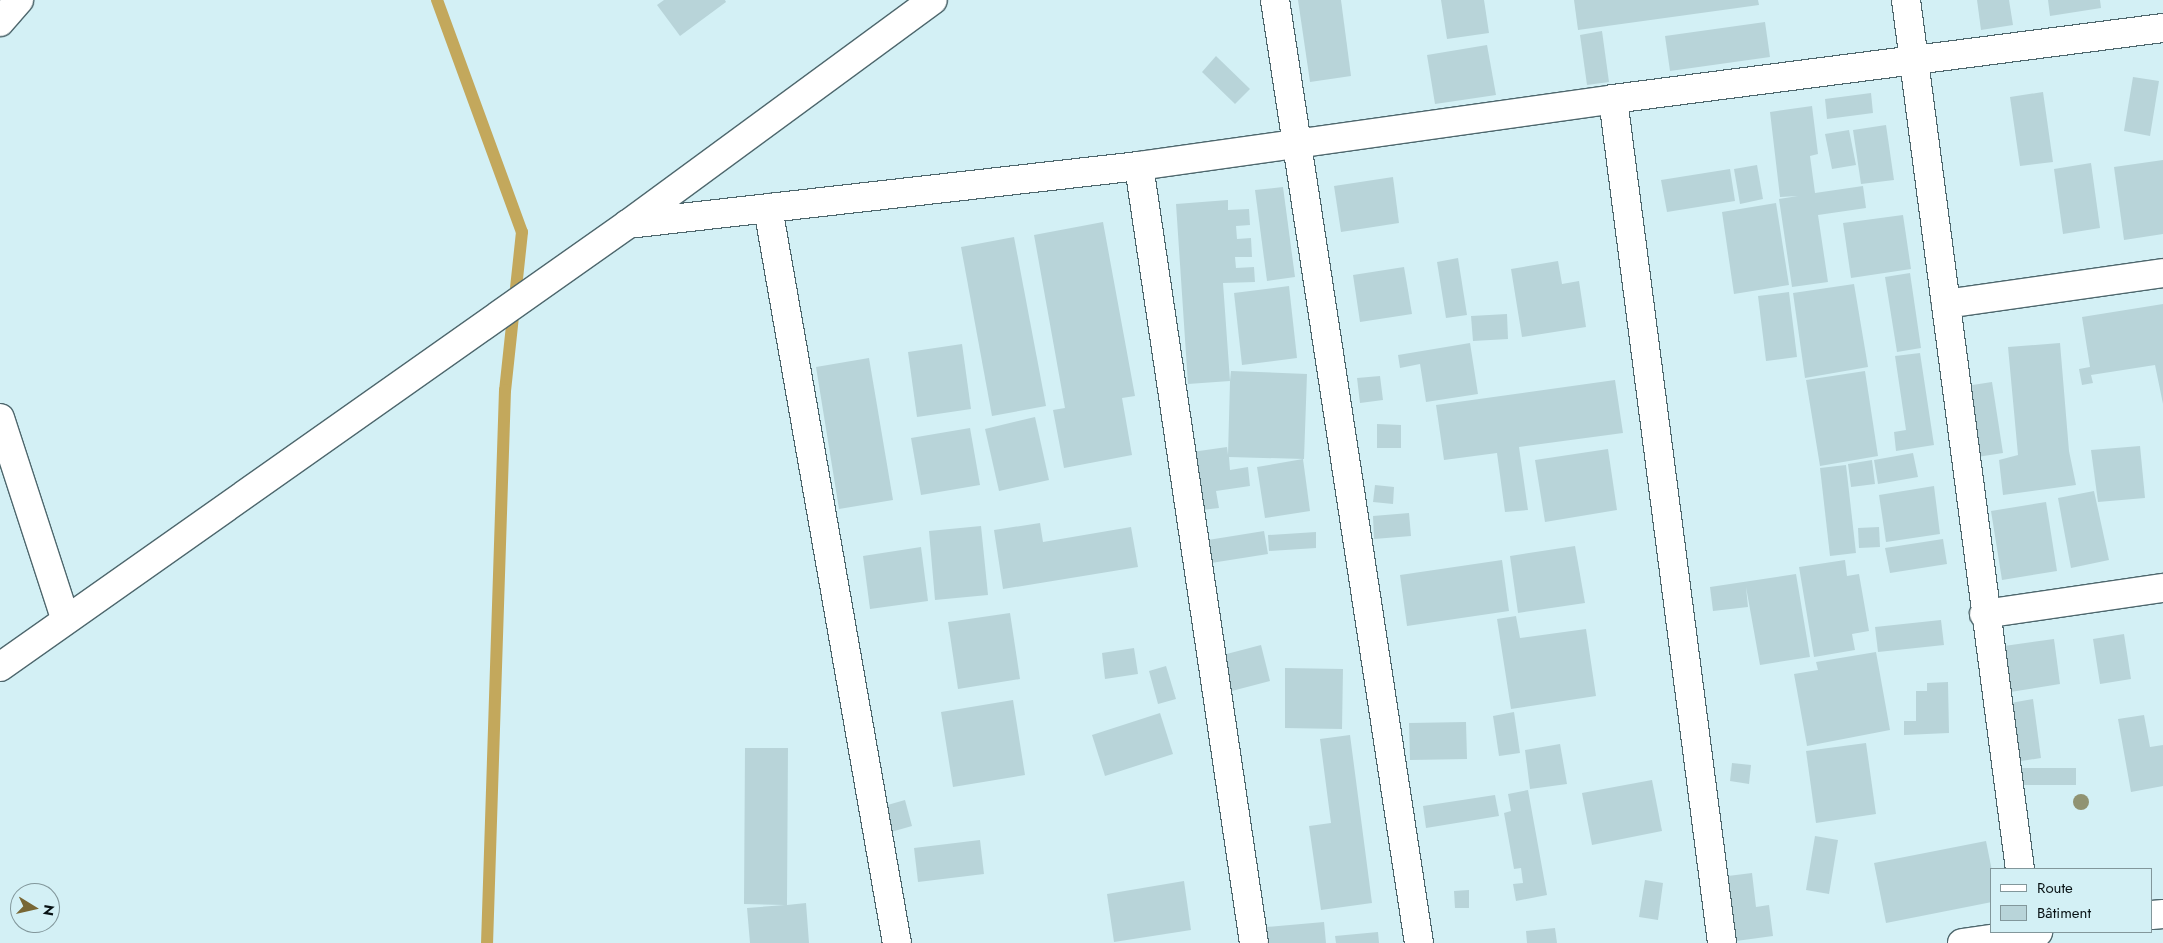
<!DOCTYPE html>
<meta charset="utf-8">
<style>
body{margin:0}
#map{position:relative;width:2163px;height:943px;overflow:hidden;background:#d3f0f5;font-family:Jost,sans-serif}
div>[style]{position:absolute}
.stream>*{height:12px;margin:-6px;padding:0 6px;transform-origin:6px;border-radius:6px;background:#c3a85c}
.building>*{inset:0;background:#b8d4d9}
.roads{filter:drop-shadow(1px 0 #4e676d) drop-shadow(-1px 0 #4e676d) drop-shadow(0 1px #4e676d) drop-shadow(0 -1px #4e676d)}
.minor>*{height:28px;margin:-14px;padding:0 14px;transform-origin:14px;border-radius:14px;background:#fff}
.major>*{height:28px;margin:-14px;padding:0 14px;transform-origin:14px;border-radius:14px;background:#fff}
.trees>*{width:16px;height:16px;margin:-8px;border-radius:50%;background:#909372}
span{translate:-50% -50%;white-space:nowrap;text-align:center;line-height:1.15;-webkit-text-stroke:4px #d3f0f5;paint-order:stroke}
.legend{position:absolute;left:1990px;top:868px;width:162px;height:65px;box-sizing:border-box;background:#d3f0f5;border:1px solid #82979b;margin:0;padding:6px 9px;list-style:none;font-size:15px;color:#081214}
.legend li{display:flex;align-items:center;gap:10px;height:25px}
.legend b{width:25px;border:1px solid #82979b}
.north{position:absolute;left:10px;top:883px;width:50px;height:50px;box-sizing:border-box;background:#d3f0f5;border:1px solid #82979b;border-radius:50%;rotate:99deg;font-size:14px;font-weight:700;line-height:20px;text-align:center;color:#081214}
.north::after{content:'';display:block;margin:auto;width:18px;height:22px;background:#786735;clip-path:polygon(50% 0,100% 100%,50% 72%,0 100%)}
</style>
<div id="map">
<div class="stream">
<div style="left:437px;top:0;width:247px;rotate:69.9deg"></div>
<div style="left:522px;top:232px;width:159px;rotate:96.1deg"></div>
<div style="left:505px;top:390px;width:553px;rotate:91.86deg"></div>
</div>
<div class="building">
<div style="clip-path:polygon(664px 0,725px 0,726px 2px,680px 36px,657px 5px)"></div>
<div style="clip-path:polygon(1298px 0,1341px 0,1351px 76px,1310px 82px)"></div>
<div style="clip-path:polygon(1441px 0,1484px 0,1489px 33px,1447px 39px)"></div>
<div style="clip-path:polygon(1574px 0,1758px 0,1759px 5px,1578px 30px)"></div>
<div style="clip-path:polygon(1977px 0,2009px 0,2013px 25px,1981px 30px)"></div>
<div style="clip-path:polygon(2048px 0,2100px 0,2101px 8px,2050px 16px)"></div>
<div style="clip-path:polygon(1765px 22px,1770px 57px,1670px 71px,1665px 36px)"></div>
<div style="clip-path:polygon(1602px 31px,1609px 82px,1587px 85px,1580px 35px)"></div>
<div style="clip-path:polygon(1487px 45px,1496px 95px,1435px 104px,1427px 55px)"></div>
<div style="clip-path:polygon(1216px 56px,1250px 89px,1235px 104px,1202px 72px)"></div>
<div style="clip-path:polygon(2133px 77px,2159px 81px,2150px 136px,2124px 131px)"></div>
<div style="clip-path:polygon(2043px 92px,2053px 162px,2020px 166px,2010px 97px)"></div>
<div style="clip-path:polygon(1871px 93px,1873px 113px,1827px 119px,1825px 99px)"></div>
<div style="clip-path:polygon(1812px 106px,1818px 154px,1810px 156px,1815px 193px,1863px 186px,1866px 208px,1818px 215px,1828px 282px,1792px 287px,1779px 199px,1798px 196px,1780px 197px,1770px 112px)"></div>
<div style="clip-path:polygon(1886px 125px,1894px 180px,1861px 184px,1853px 130px)"></div>
<div style="clip-path:polygon(1849px 130px,1856px 165px,1832px 169px,1825px 134px)"></div>
<div style="clip-path:polygon(2163px 160px,2163px 234px,2124px 240px,2114px 167px)"></div>
<div style="clip-path:polygon(2091px 163px,2100px 228px,2063px 234px,2054px 169px)"></div>
<div style="clip-path:polygon(1757px 165px,1763px 199px,1740px 204px,1734px 169px)"></div>
<div style="clip-path:polygon(1730px 169px,1735px 201px,1667px 212px,1661px 180px)"></div>
<div style="clip-path:polygon(1393px 177px,1399px 223px,1341px 232px,1334px 186px)"></div>
<div style="clip-path:polygon(1283px 187px,1295px 277px,1267px 281px,1255px 190px)"></div>
<div style="clip-path:polygon(1228px 200px,1228px 210px,1249px 209px,1250px 225px,1236px 226px,1237px 239px,1251px 238px,1252px 257px,1235px 257px,1236px 268px,1254px 267px,1255px 282px,1223px 283px,1230px 381px,1231px 371px,1307px 374px,1304px 459px,1229px 457px,1230px 470px,1248px 467px,1250px 486px,1216px 491px,1219px 508px,1193px 511px,1185px 453px,1227px 447px,1228px 455px,1230px 381px,1188px 384px,1176px 204px)"></div>
<div style="clip-path:polygon(1776px 203px,1789px 285px,1734px 294px,1722px 212px)"></div>
<div style="clip-path:polygon(1903px 215px,1911px 269px,1851px 278px,1843px 223px)"></div>
<div style="clip-path:polygon(1103px 222px,1135px 396px,1122px 398px,1132px 455px,1064px 468px,1053px 410px,1065px 408px,1034px 235px)"></div>
<div style="clip-path:polygon(1014px 237px,1046px 406px,992px 416px,961px 247px)"></div>
<div style="clip-path:polygon(1458px 258px,1467px 315px,1446px 318px,1437px 262px)"></div>
<div style="clip-path:polygon(1558px 261px,1562px 284px,1579px 281px,1586px 327px,1522px 337px,1511px 269px)"></div>
<div style="clip-path:polygon(1404px 267px,1412px 314px,1360px 322px,1353px 275px)"></div>
<div style="clip-path:polygon(1910px 273px,1921px 348px,1897px 352px,1885px 277px)"></div>
<div style="clip-path:polygon(1854px 284px,1868px 367px,1805px 378px,1793px 293px)"></div>
<div style="clip-path:polygon(1289px 286px,1297px 358px,1242px 365px,1234px 293px)"></div>
<div style="clip-path:polygon(1789px 292px,1797px 357px,1766px 361px,1758px 296px)"></div>
<div style="clip-path:polygon(2163px 304px,2163px 404px,2155px 365px,2091px 375px,2093px 383px,2082px 385px,2079px 369px,2090px 367px,2082px 317px)"></div>
<div style="clip-path:polygon(1507px 314px,1508px 339px,1473px 341px,1471px 316px)"></div>
<div style="clip-path:polygon(1470px 343px,1478px 394px,1426px 402px,1420px 364px,1400px 368px,1398px 355px)"></div>
<div style="clip-path:polygon(2060px 343px,2069px 451px,2076px 485px,2003px 495px,1999px 460px,2018px 455px,2008px 347px)"></div>
<div style="clip-path:polygon(962px 344px,971px 409px,917px 417px,908px 352px)"></div>
<div style="clip-path:polygon(1920px 353px,1934px 445px,1896px 451px,1894px 432px,1906px 430px,1895px 356px)"></div>
<div style="clip-path:polygon(869px 358px,893px 500px,839px 509px,816px 367px)"></div>
<div style="clip-path:polygon(1865px 371px,1878px 456px,1820px 466px,1806px 380px)"></div>
<div style="clip-path:polygon(1380px 376px,1383px 400px,1360px 403px,1357px 378px)"></div>
<div style="clip-path:polygon(1615px 380px,1623px 433px,1519px 447px,1528px 510px,1505px 512px,1497px 453px,1444px 460px,1436px 405px)"></div>
<div style="clip-path:polygon(1992px 382px,2003px 453px,1977px 457px,1966px 386px)"></div>
<div style="clip-path:polygon(1035px 417px,1049px 480px,999px 491px,985px 429px)"></div>
<div style="clip-path:polygon(1377px 424px,1401px 425px,1401px 448px,1377px 448px)"></div>
<div style="clip-path:polygon(970px 428px,980px 485px,921px 495px,911px 438px)"></div>
<div style="clip-path:polygon(2140px 446px,2145px 498px,2098px 502px,2091px 450px)"></div>
<div style="clip-path:polygon(1608px 449px,1617px 510px,1545px 522px,1535px 460px)"></div>
<div style="clip-path:polygon(1913px 453px,1918px 477px,1878px 484px,1874px 460px)"></div>
<div style="clip-path:polygon(1303px 459px,1310px 511px,1265px 518px,1257px 467px)"></div>
<div style="clip-path:polygon(1872px 460px,1875px 484px,1851px 487px,1848px 464px)"></div>
<div style="clip-path:polygon(1846px 465px,1856px 553px,1830px 556px,1820px 468px)"></div>
<div style="clip-path:polygon(1375px 485px,1394px 487px,1393px 504px,1373px 502px)"></div>
<div style="clip-path:polygon(1934px 486px,1940px 534px,1886px 542px,1879px 495px)"></div>
<div style="clip-path:polygon(2094px 491px,2109px 560px,2071px 568px,2058px 498px)"></div>
<div style="clip-path:polygon(2046px 502px,2057px 571px,2002px 580px,1991px 511px)"></div>
<div style="clip-path:polygon(1409px 513px,1411px 536px,1374px 539px,1373px 516px)"></div>
<div style="clip-path:polygon(1040px 523px,1043px 542px,1131px 527px,1138px 567px,1003px 589px,994px 530px)"></div>
<div style="clip-path:polygon(981px 526px,988px 595px,935px 600px,929px 531px)"></div>
<div style="clip-path:polygon(1879px 527px,1880px 547px,1859px 548px,1858px 528px)"></div>
<div style="clip-path:polygon(1264px 531px,1268px 554px,1211px 563px,1208px 540px)"></div>
<div style="clip-path:polygon(1316px 532px,1316px 548px,1269px 551px,1268px 535px)"></div>
<div style="clip-path:polygon(1943px 539px,1947px 564px,1890px 573px,1885px 548px)"></div>
<div style="clip-path:polygon(1575px 546px,1585px 603px,1518px 613px,1510px 556px)"></div>
<div style="clip-path:polygon(921px 547px,928px 601px,870px 609px,863px 556px)"></div>
<div style="clip-path:polygon(1502px 560px,1509px 611px,1407px 626px,1400px 575px)"></div>
<div style="clip-path:polygon(1845px 560px,1847px 576px,1859px 574px,1869px 631px,1852px 634px,1855px 650px,1814px 657px,1799px 567px)"></div>
<div style="clip-path:polygon(1796px 574px,1810px 657px,1760px 665px,1746px 587px,1748px 607px,1713px 611px,1710px 587px)"></div>
<div style="clip-path:polygon(1010px 613px,1020px 679px,958px 689px,948px 622px)"></div>
<div style="clip-path:polygon(1516px 616px,1520px 638px,1586px 629px,1596px 696px,1511px 709px,1497px 619px)"></div>
<div style="clip-path:polygon(1941px 620px,1944px 645px,1878px 652px,1875px 627px)"></div>
<div style="clip-path:polygon(2124px 634px,2131px 679px,2100px 684px,2093px 639px)"></div>
<div style="clip-path:polygon(2054px 639px,2060px 684px,2004px 693px,1997px 647px)"></div>
<div style="clip-path:polygon(1261px 645px,1270px 681px,1228px 692px,1219px 656px)"></div>
<div style="clip-path:polygon(1134px 648px,1138px 674px,1105px 679px,1102px 653px)"></div>
<div style="clip-path:polygon(1876px 652px,1890px 730px,1807px 746px,1794px 674px,1818px 670px,1816px 662px)"></div>
<div style="clip-path:polygon(1166px 666px,1176px 699px,1158px 704px,1149px 671px)"></div>
<div style="clip-path:polygon(1285px 668px,1343px 669px,1342px 729px,1285px 728px)"></div>
<div style="clip-path:polygon(1948px 682px,1949px 733px,1904px 735px,1904px 721px,1916px 721px,1916px 691px,1927px 691px,1927px 683px)"></div>
<div style="clip-path:polygon(2033px 699px,2041px 758px,2015px 762px,2005px 704px)"></div>
<div style="clip-path:polygon(1013px 700px,1025px 775px,953px 787px,941px 712px)"></div>
<div style="clip-path:polygon(1514px 712px,1520px 753px,1499px 756px,1493px 716px)"></div>
<div style="clip-path:polygon(1160px 713px,1173px 754px,1105px 776px,1092px 735px)"></div>
<div style="clip-path:polygon(2144px 715px,2150px 747px,2163px 745px,2163px 786px,2131px 792px,2118px 719px)"></div>
<div style="clip-path:polygon(1466px 722px,1467px 759px,1410px 760px,1409px 723px)"></div>
<div style="clip-path:polygon(1350px 735px,1372px 903px,1321px 910px,1309px 826px,1331px 823px,1320px 739px)"></div>
<div style="clip-path:polygon(1866px 743px,1876px 814px,1816px 823px,1806px 751px)"></div>
<div style="clip-path:polygon(1560px 744px,1567px 784px,1530px 789px,1525px 750px)"></div>
<div style="clip-path:polygon(745px 748px,788px 748px,787px 905px,806px 903px,809px 943px,750px 943px,747px 908px,785px 905px,744px 904px)"></div>
<div style="clip-path:polygon(1732px 763px,1751px 765px,1749px 784px,1730px 781px)"></div>
<div style="clip-path:polygon(2022px 768px,2076px 768px,2076px 785px,2022px 785px)"></div>
<div style="clip-path:polygon(1652px 780px,1662px 831px,1592px 845px,1582px 793px)"></div>
<div style="clip-path:polygon(1528px 790px,1547px 895px,1516px 901px,1513px 884px,1523px 883px,1521px 868px,1514px 869px,1504px 813px,1511px 811px,1508px 794px)"></div>
<div style="clip-path:polygon(1495px 795px,1499px 816px,1426px 828px,1423px 806px)"></div>
<div style="clip-path:polygon(905px 800px,912px 826px,891px 832px,884px 806px)"></div>
<div style="clip-path:polygon(1815px 836px,1838px 840px,1829px 894px,1806px 890px)"></div>
<div style="clip-path:polygon(980px 840px,984px 874px,918px 882px,914px 848px)"></div>
<div style="clip-path:polygon(1986px 841px,1992px 871px,1992px 902px,1886px 923px,1874px 863px)"></div>
<div style="clip-path:polygon(1752px 873px,1756px 907px,1769px 905px,1773px 936px,1736px 941px,1728px 876px)"></div>
<div style="clip-path:polygon(1645px 880px,1663px 883px,1658px 920px,1639px 917px)"></div>
<div style="clip-path:polygon(1184px 881px,1191px 930px,1114px 942px,1107px 894px)"></div>
<div style="clip-path:polygon(1469px 890px,1469px 908px,1455px 908px,1454px 891px)"></div>
<div style="clip-path:polygon(1324px 922px,1326px 943px,1267px 943px,1266px 927px)"></div>
<div style="clip-path:polygon(1555px 928px,1557px 943px,1527px 943px,1526px 931px)"></div>
<div style="clip-path:polygon(1378px 932px,1379px 943px,1336px 943px,1335px 936px)"></div>
</div>
<div class="roads">
<div class="minor">
<div style="left:1275px;top:0;width:954px;rotate:81.32deg"></div>
<div style="left:1906px;top:0;width:876px;rotate:82.53deg"></div>
<div style="left:0;top:22px;width:29px;rotate:-49deg"></div>
<div style="left:1613px;top:99px;width:851px;rotate:82.64deg"></div>
<div style="left:1139px;top:166px;width:785px;rotate:81.58deg"></div>
<div style="left:768px;top:208px;width:746px;rotate:80.05deg"></div>
<div style="left:628px;top:224px;width:514px;rotate:-6.48deg"></div>
<div style="left:1139px;top:166px;width:479px;rotate:-8deg"></div>
<div style="left:1613px;top:99px;width:555px;rotate:-7.36deg"></div>
<div style="left:1946px;top:304px;width:219px;rotate:-8.1deg"></div>
<div style="left:0;top:418px;width:210px;rotate:72deg"></div>
<div style="left:1984px;top:614px;width:181px;rotate:-8.3deg"></div>
<div style="left:2152px;top:915px;width:11px;rotate:-5deg"></div>
<div style="left:1962px;top:943px;width:77px;rotate:-8.2deg"></div>
</div>
<div class="major">
<div style="left:0;top:667px;width:769px;rotate:-35.2deg"></div>
<div style="left:628px;top:224px;width:378px;rotate:-36.3deg"></div>
</div>
</div>
<div class="trees">
<div style="left:2081px;top:802px"></div>
</div>
<ul class="legend">
<li><b style="height:6px;background:#fff"></b>Route</li>
<li><b style="height:14px;background:#b8d4d9"></b>Bâtiment</li>
</ul>
<div class="north">N</div>
</div>
